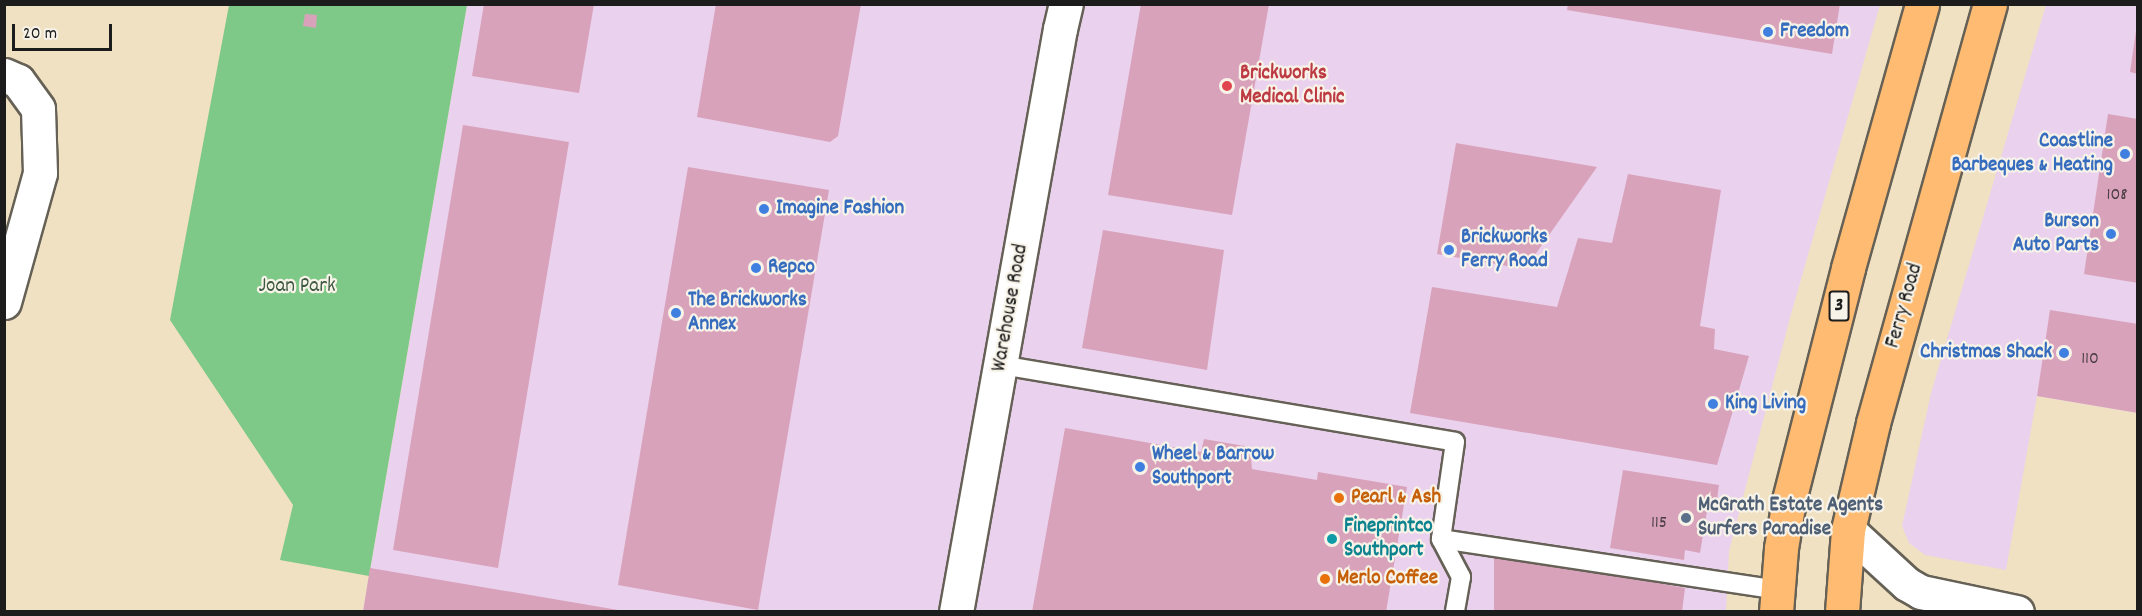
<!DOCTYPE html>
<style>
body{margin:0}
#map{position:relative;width:2142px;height:616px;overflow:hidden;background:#f0e1c2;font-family:Dekko,sans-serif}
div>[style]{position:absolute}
.built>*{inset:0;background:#ead1ed}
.green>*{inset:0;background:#7ec987}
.building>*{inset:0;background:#d9a2bb}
.roads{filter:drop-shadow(2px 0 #666156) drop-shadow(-2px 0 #666156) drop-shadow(0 2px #666156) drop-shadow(0 -2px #666156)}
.lane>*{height:18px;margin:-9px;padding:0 9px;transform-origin:9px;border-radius:9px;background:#fff}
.street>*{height:33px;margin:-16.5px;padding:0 16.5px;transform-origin:16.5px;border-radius:16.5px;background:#fff}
.primary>*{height:33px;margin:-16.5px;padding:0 16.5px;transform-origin:16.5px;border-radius:16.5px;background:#ffbb71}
.dots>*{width:16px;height:16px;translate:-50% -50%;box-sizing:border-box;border:3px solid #f7f3e8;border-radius:50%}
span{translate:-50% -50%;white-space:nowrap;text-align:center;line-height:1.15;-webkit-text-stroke:4.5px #f7f3e8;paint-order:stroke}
.number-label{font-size:18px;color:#4b3e44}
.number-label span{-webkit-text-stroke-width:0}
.shield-label span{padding:2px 4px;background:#f7f3e8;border:2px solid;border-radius:4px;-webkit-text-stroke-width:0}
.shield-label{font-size:20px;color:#1c1c1c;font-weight:700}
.shop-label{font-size:21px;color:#366cbe;font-weight:700}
.left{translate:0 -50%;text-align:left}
.right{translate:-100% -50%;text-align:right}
.health-label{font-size:21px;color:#be3a42;font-weight:700}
.park-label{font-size:21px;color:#3e5941}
.street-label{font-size:21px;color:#1c1c1c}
.food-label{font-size:21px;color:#c56008;font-weight:700}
.service-label{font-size:21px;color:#4e5e75;font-weight:700}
.culture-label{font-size:21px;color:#0d838f;font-weight:700}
.frame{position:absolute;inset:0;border:6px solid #1c1c1c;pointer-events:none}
.scale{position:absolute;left:12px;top:24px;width:100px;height:27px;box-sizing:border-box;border:3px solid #1c1c1c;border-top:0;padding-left:8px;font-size:18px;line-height:21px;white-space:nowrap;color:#1c1c1c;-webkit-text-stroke:4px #f7f3e8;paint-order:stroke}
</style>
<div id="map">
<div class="built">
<div style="clip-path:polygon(467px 5px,1880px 5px,1791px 314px,1729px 551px,1726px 611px,363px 612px)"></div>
<div style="clip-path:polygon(2046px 5px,2137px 5px,2137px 413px,2037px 396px,2006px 570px,1925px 555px,1909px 543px,1902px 526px,1931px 393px)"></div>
</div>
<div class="green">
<div style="clip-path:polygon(229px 5px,467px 5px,369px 576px,280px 560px,293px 505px,170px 320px)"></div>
</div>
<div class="building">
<div style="clip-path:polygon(484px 4px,594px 4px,579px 93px,472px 76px)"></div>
<div style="clip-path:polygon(716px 4px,861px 4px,838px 136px,830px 142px,697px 117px)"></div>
<div style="clip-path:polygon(1141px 4px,1269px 4px,1232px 215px,1108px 195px)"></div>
<div style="clip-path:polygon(1568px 4px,1840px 4px,1832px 54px,1567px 10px)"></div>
<div style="clip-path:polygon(305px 14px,317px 15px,316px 28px,303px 26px)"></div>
<div style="clip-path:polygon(2136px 31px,2138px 31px,2138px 74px,2130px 72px)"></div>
<div style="clip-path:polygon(2108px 114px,2138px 119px,2138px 283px,2084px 274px)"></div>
<div style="clip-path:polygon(463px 125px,569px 142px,498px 568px,393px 550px)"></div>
<div style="clip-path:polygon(1456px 143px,1597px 167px,1525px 269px,1437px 254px)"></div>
<div style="clip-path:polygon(688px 167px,829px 190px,758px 610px,618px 585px)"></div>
<div style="clip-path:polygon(1628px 174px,1721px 190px,1700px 326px,1715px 329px,1714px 349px,1749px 356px,1717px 465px,1410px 413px,1432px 287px,1557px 307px,1578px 238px,1612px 243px)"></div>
<div style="clip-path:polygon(1103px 230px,1224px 250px,1207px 370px,1082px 348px)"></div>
<div style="clip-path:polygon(2050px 310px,2138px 324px,2138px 413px,2037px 396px)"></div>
<div style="clip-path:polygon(1065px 428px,1201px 452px,1204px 439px,1250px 447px,1252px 469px,1317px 480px,1318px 472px,1407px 487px,1386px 612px,1032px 612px)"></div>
<div style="clip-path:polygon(1623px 470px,1719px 485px,1717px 500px,1709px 499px,1700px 553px,1685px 550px,1684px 560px,1610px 548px)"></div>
<div style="clip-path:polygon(1494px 554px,1685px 588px,1682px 612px,1494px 612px)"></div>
<div style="clip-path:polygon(370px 568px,618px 610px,618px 612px,363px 612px)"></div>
</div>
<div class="roads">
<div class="lane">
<div style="left:1001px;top:365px;width:460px;rotate:9.6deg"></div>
<div style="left:1455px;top:442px;width:98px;rotate:98.2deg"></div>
<div style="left:1441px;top:539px;width:43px;rotate:62.2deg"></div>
<div style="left:1461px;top:577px;width:36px;rotate:100deg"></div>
<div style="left:1441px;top:539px;width:340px;rotate:8.6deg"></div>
</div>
<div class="street">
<div style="left:4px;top:75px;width:15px;rotate:23deg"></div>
<div style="left:18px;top:81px;width:34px;rotate:54deg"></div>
<div style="left:38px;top:109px;width:64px;rotate:88.2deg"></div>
<div style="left:40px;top:173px;width:134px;rotate:105.6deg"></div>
<div style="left:1848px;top:530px;width:80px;rotate:42.5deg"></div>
<div style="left:1907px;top:584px;width:16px;rotate:30deg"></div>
<div style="left:1921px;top:592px;width:98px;rotate:11.8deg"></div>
<div style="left:956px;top:612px;width:592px;rotate:-79.89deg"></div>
<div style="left:1060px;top:29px;width:26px;rotate:-77deg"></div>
</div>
<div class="primary">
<div style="left:1776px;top:612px;width:64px;rotate:-85.5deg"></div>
<div style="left:1781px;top:548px;width:49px;rotate:-80.5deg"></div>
<div style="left:1789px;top:500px;width:239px;rotate:-75.7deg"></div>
<div style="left:1848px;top:268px;width:274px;rotate:-74.3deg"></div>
<div style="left:1842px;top:612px;width:82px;rotate:-85.8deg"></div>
<div style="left:1848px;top:530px;width:110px;rotate:-76.8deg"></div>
<div style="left:1873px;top:423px;width:435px;rotate:-74.4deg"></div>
</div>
</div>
<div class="dots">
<div style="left:1768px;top:32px;background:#3f7fe0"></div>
<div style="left:1227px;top:86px;background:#e0444e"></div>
<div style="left:2125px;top:154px;background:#3f7fe0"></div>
<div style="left:764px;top:209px;background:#3f7fe0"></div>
<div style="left:2111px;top:234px;background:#3f7fe0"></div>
<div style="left:1449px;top:250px;background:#3f7fe0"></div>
<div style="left:756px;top:268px;background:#3f7fe0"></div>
<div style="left:676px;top:313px;background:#3f7fe0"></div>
<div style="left:2064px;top:353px;background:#3f7fe0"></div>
<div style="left:1713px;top:404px;background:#3f7fe0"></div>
<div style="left:1140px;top:467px;background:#3f7fe0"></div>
<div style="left:1339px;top:498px;background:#e8710a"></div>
<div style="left:1686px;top:518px;background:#5c6f8a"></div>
<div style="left:1332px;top:539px;background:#0f9aa8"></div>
<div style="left:1325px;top:579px;background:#e8710a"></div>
</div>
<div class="number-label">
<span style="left:2117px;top:196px">108</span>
<span style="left:2090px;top:360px">110</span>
<span style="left:1659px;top:524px">115</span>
</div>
<div class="shield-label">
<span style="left:1839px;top:306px">3</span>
</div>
<div class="shop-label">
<span class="left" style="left:1780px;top:32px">Freedom</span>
<span class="right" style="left:2113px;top:154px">Coastline<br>Barbeques &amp; Heating</span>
<span class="left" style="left:776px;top:209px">Imagine Fashion</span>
<span class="right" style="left:2099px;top:234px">Burson<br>Auto Parts</span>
<span class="left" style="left:1461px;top:250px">Brickworks<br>Ferry Road</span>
<span class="left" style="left:768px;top:268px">Repco</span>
<span class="left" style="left:688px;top:313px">The Brickworks<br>Annex</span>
<span class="right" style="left:2052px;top:353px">Christmas Shack</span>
<span class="left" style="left:1725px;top:404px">King Living</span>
<span class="left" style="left:1152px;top:467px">Wheel &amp; Barrow<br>Southport</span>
</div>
<div class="health-label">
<span class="left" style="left:1240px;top:86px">Brickworks<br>Medical Clinic</span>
</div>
<div class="park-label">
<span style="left:297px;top:287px">Joan Park</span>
</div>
<div class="street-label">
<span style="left:1905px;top:306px;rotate:-74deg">Ferry Road</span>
<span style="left:1011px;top:308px;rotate:-80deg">Warehouse Road</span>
</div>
<div class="food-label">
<span class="left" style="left:1351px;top:498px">Pearl &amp; Ash</span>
<span class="left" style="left:1337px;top:579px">Merlo Coffee</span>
</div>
<div class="service-label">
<span class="left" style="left:1698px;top:518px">McGrath Estate Agents<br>Surfers Paradise</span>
</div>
<div class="culture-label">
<span class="left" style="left:1344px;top:539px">Fineprintco<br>Southport</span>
</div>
<div class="frame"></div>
<div class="scale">20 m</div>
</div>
